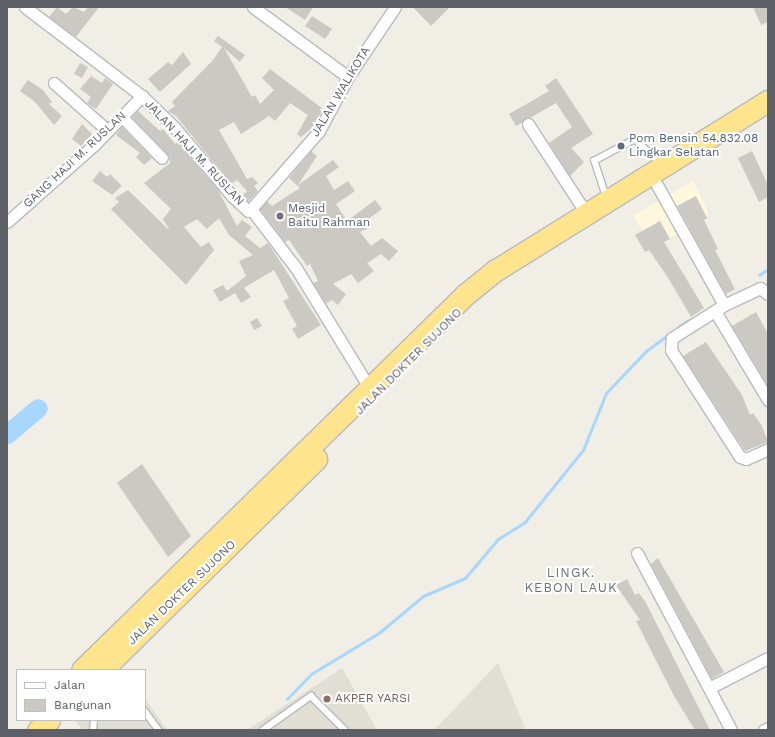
<!DOCTYPE html>
<style>
body{margin:0}
#map{position:relative;width:775px;height:737px;overflow:hidden;background:#f1eee6;font-family:"Work Sans",sans-serif}
div>[style]{position:absolute}
.commercial>*{inset:0;background:#fff8dc}
.education>*{inset:0;background:#e1ded4}
.stream>*{height:3px;margin:-1.5px;padding:0 1.5px;transform-origin:1.5px;border-radius:1.5px;background:#a7d7ff}
.river>*{height:19px;margin:-9.5px;padding:0 9.5px;transform-origin:9.5px;border-radius:9.5px;background:#a7d7ff}
.building>*{inset:0;background:#ccc8c3}
.roads{filter:drop-shadow(1px 0 #b8bbc0) drop-shadow(-1px 0 #b8bbc0) drop-shadow(0 1px #b8bbc0) drop-shadow(0 -1px #b8bbc0)}
.lane>*{height:5.5px;margin:-2.75px;padding:0 2.75px;transform-origin:2.75px;border-radius:2.75px;background:#fff}
.street>*{height:11px;margin:-5.5px;padding:0 5.5px;transform-origin:5.5px;border-radius:5.5px;background:#fff}
.highway>*{height:21px;margin:-10.5px;padding:0 10.5px;transform-origin:10.5px;border-radius:10.5px;background:#ffe48e}
.dots>*{width:11px;height:11px;translate:-50% -50%;box-sizing:border-box;border:2px solid #fff;border-radius:50%}
span{translate:-50% -50%;white-space:nowrap;text-align:center;line-height:1.15;-webkit-text-stroke:4px #fff;paint-order:stroke}
.street-label{font-size:12px;color:#5d6167}
.service-label{font-size:12px;color:#4e5e75}
.left{translate:0 -50%;text-align:left}
.worship-label{font-size:12px;color:#5b616d}
.education-label{font-size:12px;color:#785e54}
.neighbourhood-label{font-size:13px;color:#6e7479;letter-spacing:1px}
.frame{position:absolute;inset:0;border:8px solid #5d6167;pointer-events:none}
.legend{position:absolute;left:16px;top:669px;width:130px;height:52px;box-sizing:border-box;background:#fff;border:1px solid #bec0c2;margin:0;padding:5px 7px;list-style:none;font-size:12px;color:#5d6167}
.legend li{display:flex;align-items:center;gap:8px;height:20px}
.legend b{width:20px;border:1px solid #bec0c2}
</style>
<div id="map">
<div class="commercial">
<div style="clip-path:polygon(693px 181px,709px 214px,653px 248px,633px 216px)"></div>
</div>
<div class="education">
<div style="clip-path:polygon(498px 663px,526px 730px,432px 730px,438px 726px)"></div>
<div style="clip-path:polygon(342px 668px,377px 730px,247px 730px)"></div>
<div style="clip-path:polygon(145px 698px,167px 730px,83px 730px,74px 720px,145px 720px)"></div>
</div>
<div class="stream">
<div style="left:759px;top:275px;width:11px;rotate:-34deg"></div>
<div style="left:287px;top:699px;width:35px;rotate:-46deg"></div>
<div style="left:311px;top:674px;width:81px;rotate:-31.3deg"></div>
<div style="left:380px;top:632px;width:56px;rotate:-39.9deg"></div>
<div style="left:423px;top:596px;width:46px;rotate:-23.2deg"></div>
<div style="left:465px;top:578px;width:51px;rotate:-49.8deg"></div>
<div style="left:498px;top:539px;width:31px;rotate:-32deg"></div>
<div style="left:524px;top:523px;width:94px;rotate:-51.1deg"></div>
<div style="left:583px;top:450px;width:61px;rotate:-68deg"></div>
<div style="left:606px;top:393px;width:58px;rotate:-46.4deg"></div>
<div style="left:646px;top:351px;width:52px;rotate:-36.4deg"></div>
</div>
<div class="river">
<div style="left:7px;top:434px;width:40px;rotate:-40deg"></div>
</div>
<div class="building">
<div style="clip-path:polygon(57px 7px,66px 14px,73px 7px,84px 12px,88px 7px,99px 7px,76px 37px,49px 17px)"></div>
<div style="clip-path:polygon(285px 7px,313px 7px,305px 20px)"></div>
<div style="clip-path:polygon(413px 7px,450px 7px,431px 26px)"></div>
<div style="clip-path:polygon(753px 7px,768px 7px,768px 22px,761px 25px)"></div>
<div style="clip-path:polygon(312px 16px,332px 29px,325px 39px,305px 26px)"></div>
<div style="clip-path:polygon(218px 36px,245px 55px,240px 62px,224px 48px,252px 97px,255px 95px,260px 104px,274px 90px,262px 78px,270px 69px,323px 109px,313px 127px,301px 137px,297px 134px,308px 115px,290px 103px,275px 121px,269px 116px,241px 134px,234px 122px,219px 130px,247px 179px,252px 177px,258px 183px,254px 186px,258px 191px,248px 202px,242px 196px,247px 191px,237px 180px,231px 184px,176px 116px,168px 111px,175px 106px,172px 102px,213px 60px,222px 47px,214px 41px)"></div>
<div style="clip-path:polygon(183px 52px,191px 64px,160px 92px,148px 79px,168px 62px,172px 65px)"></div>
<div style="clip-path:polygon(80px 63px,88px 67px,82px 78px,74px 74px)"></div>
<div style="clip-path:polygon(91px 76px,102px 83px,105px 78px,113px 84px,96px 109px,87px 103px,91px 97px,80px 89px)"></div>
<div style="clip-path:polygon(556px 78px,593px 134px,571px 148px,584px 162px,570px 176px,549px 143px,572px 127px,556px 103px,516px 126px,509px 114px,549px 91px,545px 86px)"></div>
<div style="clip-path:polygon(28px 80px,43px 90px,52px 102px,49px 104px,62px 116px,54px 125px,35px 102px,20px 91px)"></div>
<div style="clip-path:polygon(138px 111px,160px 131px,163px 129px,175px 144px,178px 142px,218px 190px,237px 226px,242px 220px,252px 227px,245px 236px,260px 248px,268px 243px,321px 325px,298px 339px,292px 329px,297px 326px,283px 301px,289px 298px,274px 270px,244px 288px,251px 297px,241px 303px,235px 293px,220px 302px,213px 290px,223px 285px,227px 291px,246px 276px,239px 261px,253px 255px,229px 235px,219px 218px,207px 229px,197px 219px,184px 227px,201px 247px,209px 242px,214px 250px,186px 285px,111px 209px,119px 202px,115px 198px,128px 190px,170px 231px,163px 219px,171px 209px,144px 183px,170px 163px,169px 156px,132px 117px)"></div>
<div style="clip-path:polygon(82px 124px,92px 134px,81px 146px,72px 139px)"></div>
<div style="clip-path:polygon(122px 127px,152px 158px,144px 165px,136px 157px,140px 153px,116px 135px)"></div>
<div style="clip-path:polygon(311px 151px,317px 156px,298px 185px,333px 160px,339px 167px,326px 176px,334px 190px,348px 181px,355px 191px,336px 204px,347px 221px,375px 200px,382px 209px,367px 220px,371px 227px,360px 232px,371px 246px,382px 238px,398px 251px,389px 261px,381px 254px,367px 263px,374px 271px,358px 283px,351px 274px,333px 284px,346px 294px,338px 305px,332px 300px,326px 304px,313px 283px,318px 281px,310px 264px,307px 266px,289px 240px,285px 242px,260px 209px,267px 201px,272px 206px,300px 188px,289px 178px)"></div>
<div style="clip-path:polygon(752px 151px,768px 185px,768px 197px,759px 202px,738px 158px)"></div>
<div style="clip-path:polygon(100px 171px,107px 177px,110px 174px,122px 186px,112px 195px,92px 181px)"></div>
<div style="clip-path:polygon(696px 196px,707px 218px,704px 220px,718px 249px,715px 250px,735px 289px,726px 294px,677px 206px)"></div>
<div style="clip-path:polygon(660px 221px,670px 239px,664px 242px,704px 308px,691px 317px,667px 276px,649px 250px,645px 252px,635px 235px)"></div>
<div style="clip-path:polygon(756px 312px,768px 334px,768px 386px,732px 326px)"></div>
<div style="clip-path:polygon(257px 318px,262px 326px,254px 330px,250px 322px)"></div>
<div style="clip-path:polygon(706px 342px,742px 395px,750px 415px,753px 413px,762px 426px,768px 442px,745px 451px,683px 356px)"></div>
<div style="clip-path:polygon(142px 464px,191px 536px,168px 557px,117px 483px)"></div>
<div style="clip-path:polygon(658px 558px,724px 672px,712px 679px,651px 564px)"></div>
<div style="clip-path:polygon(627px 579px,635px 595px,639px 593px,646px 603px,710px 730px,695px 730px,674px 696px,636px 621px,640px 620px,616px 585px)"></div>
</div>
<div class="roads">
<div class="lane">
<div style="left:606px;top:197px;width:38px;rotate:-108deg"></div>
<div style="left:594px;top:161px;width:47px;rotate:-28.2deg"></div>
<div style="left:635px;top:139px;width:35px;rotate:43deg"></div>
<div style="left:145px;top:711px;width:24px;rotate:54deg"></div>
<div style="left:93px;top:730px;width:10px;rotate:-84deg"></div>
<div style="left:263px;top:730px;width:59px;rotate:-35.3deg"></div>
<div style="left:311px;top:696px;width:48px;rotate:45deg"></div>
</div>
<div class="street">
<div style="left:25px;top:7px;width:147px;rotate:37.3deg"></div>
<div style="left:142px;top:96px;width:46px;rotate:44.1deg"></div>
<div style="left:175px;top:128px;width:89px;rotate:50deg"></div>
<div style="left:232px;top:196px;width:22px;rotate:43deg"></div>
<div style="left:248px;top:211px;width:4px;rotate:-34deg"></div>
<div style="left:253px;top:7px;width:118px;rotate:36.4deg"></div>
<div style="left:54px;top:83px;width:72px;rotate:41.6deg"></div>
<div style="left:122px;top:117px;width:57px;rotate:45.7deg"></div>
<div style="left:528px;top:124px;width:106px;rotate:56.9deg"></div>
<div style="left:657px;top:185px;width:137px;rotate:60.8deg"></div>
<div style="left:724px;top:305px;width:62px;rotate:147.6deg"></div>
<div style="left:672px;top:338px;width:12px;rotate:95deg"></div>
<div style="left:671px;top:350px;width:127px;rotate:57.2deg"></div>
<div style="left:740px;top:457px;width:6px;rotate:18deg"></div>
<div style="left:746px;top:459px;width:24px;rotate:-24deg"></div>
<div style="left:251px;top:209px;width:103px;rotate:-48.9deg"></div>
<div style="left:319px;top:131px;width:61px;rotate:-61.8deg"></div>
<div style="left:348px;top:77px;width:84px;rotate:-56.1deg"></div>
<div style="left:251px;top:209px;width:74px;rotate:52.7deg"></div>
<div style="left:296px;top:268px;width:140px;rotate:58.5deg"></div>
<div style="left:7px;top:222px;width:116px;rotate:-41.5deg"></div>
<div style="left:94px;top:145px;width:69px;rotate:-45.6deg"></div>
<div style="left:724px;top:305px;width:40px;rotate:-25deg"></div>
<div style="left:760px;top:288px;width:10px;rotate:37deg"></div>
<div style="left:715px;top:311px;width:104px;rotate:59.2deg"></div>
<div style="left:637px;top:553px;width:200px;rotate:62deg"></div>
<div style="left:711px;top:687px;width:64px;rotate:-27deg"></div>
<div style="left:764px;top:730px;width:4px;rotate:-27deg"></div>
</div>
<div class="highway">
<div style="left:82px;top:670px;width:537px;rotate:-44.4deg"></div>
<div style="left:466px;top:294px;width:38px;rotate:-39deg"></div>
<div style="left:496px;top:270px;width:320px;rotate:-31.9deg"></div>
<div style="left:102px;top:670px;width:301px;rotate:-44.6deg"></div>
<div style="left:38px;top:730px;width:15px;rotate:-42deg"></div>
</div>
</div>
<div class="dots">
<div style="left:621px;top:146px;background:#5c6f8a"></div>
<div style="left:280px;top:216px;background:#6b7280"></div>
<div style="left:327px;top:699px;background:#8d6e63"></div>
</div>
<div class="street-label">
<span style="left:341px;top:92px;rotate:-59deg">JALAN WALIKOTA</span>
<span style="left:194px;top:153px;rotate:47deg">JALAN HAJI M. RUSLAN</span>
<span style="left:75px;top:160px;rotate:-43deg">GANG HAJI M. RUSLAN</span>
<span style="left:409px;top:362px;rotate:-45deg">JALAN DOKTER SUJONO</span>
<span style="left:182px;top:593px;rotate:-44deg">JALAN DOKTER SUJONO</span>
</div>
<div class="service-label">
<span class="left" style="left:629px;top:146px">Pom Bensin 54.832.08<br>Lingkar Selatan</span>
</div>
<div class="worship-label">
<span class="left" style="left:288px;top:216px">Mesjid<br>Baitu Rahman</span>
</div>
<div class="education-label">
<span class="left" style="left:335px;top:699px">AKPER YARSI</span>
</div>
<div class="neighbourhood-label">
<span style="left:571px;top:581px">LINGK.<br>KEBON LAUK</span>
</div>
<div class="frame"></div>
<ul class="legend">
<li><b style="height:5px;background:#fff"></b>Jalan</li>
<li><b style="height:11px;background:#ccc8c3"></b>Bangunan</li>
</ul>
</div>
